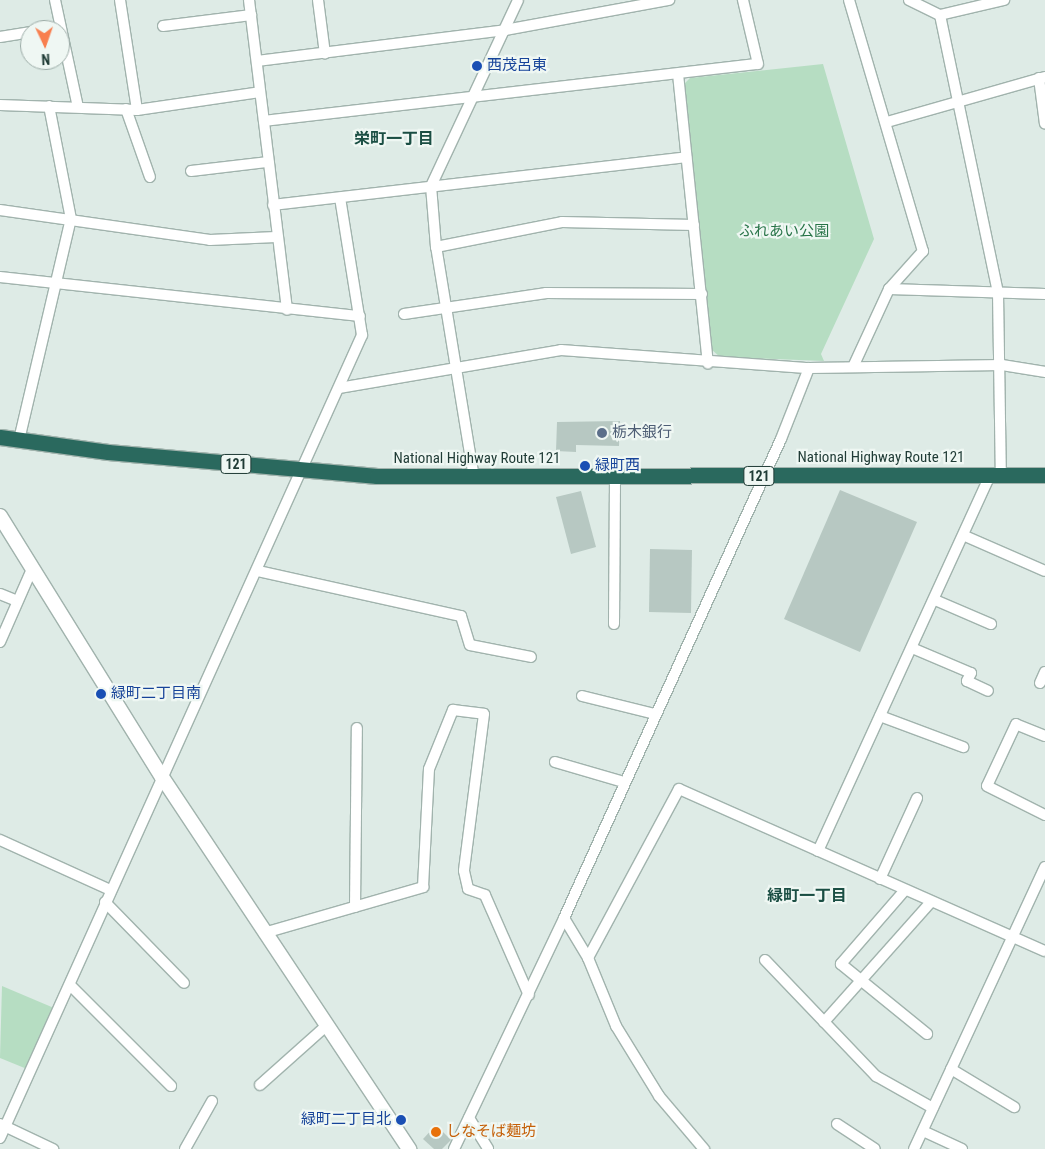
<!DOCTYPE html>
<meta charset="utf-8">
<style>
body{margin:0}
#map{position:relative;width:1045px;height:1149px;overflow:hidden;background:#deebe6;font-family:"Roboto Condensed","Noto Sans JP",sans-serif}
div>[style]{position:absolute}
.green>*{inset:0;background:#b6ddc2}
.building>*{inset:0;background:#b7c8c2}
.roads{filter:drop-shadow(1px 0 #a1b3ad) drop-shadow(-1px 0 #a1b3ad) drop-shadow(0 1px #a1b3ad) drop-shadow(0 -1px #a1b3ad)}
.street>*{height:10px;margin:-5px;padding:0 5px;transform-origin:5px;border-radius:5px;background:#fff}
.secondary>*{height:14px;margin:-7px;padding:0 7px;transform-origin:7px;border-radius:7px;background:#fff}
.highway>*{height:15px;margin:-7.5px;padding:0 7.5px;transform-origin:7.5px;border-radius:7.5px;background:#2a695e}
.dots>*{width:14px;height:14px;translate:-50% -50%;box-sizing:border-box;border:2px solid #eff7f3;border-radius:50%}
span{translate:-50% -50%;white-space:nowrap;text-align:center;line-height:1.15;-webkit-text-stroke:4.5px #eff7f3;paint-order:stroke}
.shield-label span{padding:1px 4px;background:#eff7f3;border:1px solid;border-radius:4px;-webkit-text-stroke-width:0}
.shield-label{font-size:14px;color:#1f3b35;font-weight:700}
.transit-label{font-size:15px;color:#164399}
.left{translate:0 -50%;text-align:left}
.right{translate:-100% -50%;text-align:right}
.park-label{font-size:15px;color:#287448}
.service-label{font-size:15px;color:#4e5e75}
.street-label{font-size:15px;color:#1f3b35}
.food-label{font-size:15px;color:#c56008}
.neighbourhood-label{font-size:16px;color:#1a4e43;font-weight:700}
.north{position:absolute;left:20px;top:20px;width:50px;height:50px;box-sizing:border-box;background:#eff7f3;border:1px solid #9caca7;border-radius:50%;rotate:177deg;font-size:14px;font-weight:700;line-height:20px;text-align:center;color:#1f3b35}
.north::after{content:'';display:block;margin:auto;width:18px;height:22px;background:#f87f4f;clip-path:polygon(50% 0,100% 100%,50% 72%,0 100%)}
</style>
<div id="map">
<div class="green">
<div style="clip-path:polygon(823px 64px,874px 239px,821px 354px,824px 361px,720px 357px,711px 349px,683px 85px,690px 78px)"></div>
<div style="clip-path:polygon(2px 986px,54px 1008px,27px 1069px,0 1058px)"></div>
</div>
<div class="building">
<div style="clip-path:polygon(620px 421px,619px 446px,576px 445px,576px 452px,556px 451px,557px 422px)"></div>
<div style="clip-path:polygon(840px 490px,917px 522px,860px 652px,784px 619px)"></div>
<div style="clip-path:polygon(581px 491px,596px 547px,571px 554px,556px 497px)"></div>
<div style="clip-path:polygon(650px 549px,692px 550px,691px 613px,649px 612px)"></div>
<div style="clip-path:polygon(436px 1125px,451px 1140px,442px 1149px,434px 1149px,423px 1139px)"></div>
</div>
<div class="roads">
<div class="street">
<div style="left:55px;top:0;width:109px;rotate:77.9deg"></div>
<div style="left:120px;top:0;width:111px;rotate:81.2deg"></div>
<div style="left:249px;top:0;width:312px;rotate:83deg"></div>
<div style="left:318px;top:0;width:54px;rotate:82.6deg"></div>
<div style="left:849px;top:0;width:262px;rotate:73.6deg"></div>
<div style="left:923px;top:251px;width:51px;rotate:131.8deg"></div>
<div style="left:889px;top:289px;width:86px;rotate:114.8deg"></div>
<div style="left:909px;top:0;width:34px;rotate:26deg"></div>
<div style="left:940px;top:15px;width:66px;rotate:-13.2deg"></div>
<div style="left:940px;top:15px;width:284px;rotate:78.2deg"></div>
<div style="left:998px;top:293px;width:182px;rotate:89.1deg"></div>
<div style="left:163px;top:26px;width:89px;rotate:-7.1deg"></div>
<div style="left:0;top:37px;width:30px;rotate:-9deg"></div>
<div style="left:257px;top:61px;width:250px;rotate:-7.1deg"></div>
<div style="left:505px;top:30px;width:167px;rotate:-10.4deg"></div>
<div style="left:678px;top:74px;width:291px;rotate:84.1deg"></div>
<div style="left:1039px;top:78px;width:46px;rotate:82.6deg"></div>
<div style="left:0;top:105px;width:137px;rotate:2.1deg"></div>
<div style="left:137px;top:110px;width:124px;rotate:-8.3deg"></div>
<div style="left:126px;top:109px;width:72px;rotate:70.6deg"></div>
<div style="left:264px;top:121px;width:497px;rotate:-6.6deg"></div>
<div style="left:758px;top:64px;width:66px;rotate:-103.2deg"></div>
<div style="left:887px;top:122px;width:164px;rotate:-15.9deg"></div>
<div style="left:191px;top:171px;width:78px;rotate:-6.7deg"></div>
<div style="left:273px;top:205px;width:416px;rotate:-6.6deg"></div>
<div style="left:0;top:210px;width:212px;rotate:8.1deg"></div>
<div style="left:210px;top:240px;width:66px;rotate:-2.6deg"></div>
<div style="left:436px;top:247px;width:128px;rotate:-11.2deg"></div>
<div style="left:562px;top:222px;width:132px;rotate:1.3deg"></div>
<div style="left:0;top:277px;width:362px;rotate:6.2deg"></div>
<div style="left:889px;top:289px;width:156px;rotate:1.8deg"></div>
<div style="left:404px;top:314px;width:144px;rotate:-8.4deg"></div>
<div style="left:546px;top:293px;width:156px;rotate:0.4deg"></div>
<div style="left:339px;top:388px;width:225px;rotate:-9.7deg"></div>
<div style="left:561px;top:350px;width:249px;rotate:4.2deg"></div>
<div style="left:809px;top:368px;width:193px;rotate:-0.9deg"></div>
<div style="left:1002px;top:365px;width:44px;rotate:9.2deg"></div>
<div style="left:19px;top:440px;width:227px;rotate:-76.8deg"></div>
<div style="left:71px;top:219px;width:115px;rotate:-101deg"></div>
<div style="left:474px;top:478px;width:234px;rotate:-99.3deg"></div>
<div style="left:436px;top:247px;width:61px;rotate:-94.7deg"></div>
<div style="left:431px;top:186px;width:205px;rotate:-64.9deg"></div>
<div style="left:965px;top:536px;width:87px;rotate:23.6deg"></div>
<div style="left:258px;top:571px;width:208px;rotate:12.5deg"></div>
<div style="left:461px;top:616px;width:30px;rotate:73deg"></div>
<div style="left:470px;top:645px;width:62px;rotate:11.1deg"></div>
<div style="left:0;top:594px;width:18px;rotate:22deg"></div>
<div style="left:935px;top:600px;width:61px;rotate:23.2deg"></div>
<div style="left:614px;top:624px;width:148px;rotate:-89.6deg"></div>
<div style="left:0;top:642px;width:80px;rotate:-66.3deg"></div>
<div style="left:912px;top:648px;width:64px;rotate:23deg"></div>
<div style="left:971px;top:673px;width:9px;rotate:117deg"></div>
<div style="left:967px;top:681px;width:23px;rotate:25deg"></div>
<div style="left:1040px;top:683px;width:12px;rotate:-66deg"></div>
<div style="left:582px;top:696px;width:75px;rotate:13.9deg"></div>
<div style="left:880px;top:716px;width:89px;rotate:20.5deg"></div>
<div style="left:1045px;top:736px;width:31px;rotate:-158deg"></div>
<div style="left:1016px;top:724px;width:68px;rotate:115.1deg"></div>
<div style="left:987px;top:786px;width:65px;rotate:26.6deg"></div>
<div style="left:555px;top:762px;width:72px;rotate:16.2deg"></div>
<div style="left:0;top:840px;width:121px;rotate:24.4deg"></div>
<div style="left:818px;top:851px;width:413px;rotate:-65.4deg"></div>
<div style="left:880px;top:879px;width:89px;rotate:-65.4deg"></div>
<div style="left:905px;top:890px;width:98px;rotate:130.9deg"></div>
<div style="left:841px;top:964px;width:111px;rotate:39.1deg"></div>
<div style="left:105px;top:902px;width:113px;rotate:45.7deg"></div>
<div style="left:355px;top:907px;width:179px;rotate:-89.4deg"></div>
<div style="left:564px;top:918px;width:47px;rotate:59deg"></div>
<div style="left:588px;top:958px;width:74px;rotate:67.6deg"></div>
<div style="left:616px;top:1026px;width:82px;rotate:58.4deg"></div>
<div style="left:659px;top:1096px;width:70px;rotate:49.7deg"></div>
<div style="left:264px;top:933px;width:166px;rotate:-16.1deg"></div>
<div style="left:423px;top:887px;width:118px;rotate:-87.1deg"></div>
<div style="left:429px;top:769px;width:64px;rotate:-67.9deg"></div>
<div style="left:453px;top:710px;width:31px;rotate:7deg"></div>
<div style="left:484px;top:714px;width:158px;rotate:97.3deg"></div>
<div style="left:464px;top:871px;width:18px;rotate:77deg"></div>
<div style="left:468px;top:889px;width:18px;rotate:19deg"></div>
<div style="left:485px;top:895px;width:109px;rotate:66.3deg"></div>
<div style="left:588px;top:958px;width:192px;rotate:-61.7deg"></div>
<div style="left:679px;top:789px;width:400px;rotate:23.9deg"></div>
<div style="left:765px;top:960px;width:161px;rotate:46.3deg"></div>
<div style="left:876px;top:1076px;width:65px;rotate:29.3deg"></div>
<div style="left:70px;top:985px;width:143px;rotate:45deg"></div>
<div style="left:824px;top:1022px;width:161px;rotate:-48.3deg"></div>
<div style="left:951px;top:1069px;width:74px;rotate:31.1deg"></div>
<div style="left:260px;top:1085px;width:90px;rotate:-41.8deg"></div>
<div style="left:469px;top:1118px;width:36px;rotate:58deg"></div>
<div style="left:0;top:1124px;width:59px;rotate:25.3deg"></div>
<div style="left:837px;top:1124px;width:45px;rotate:33.3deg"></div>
<div style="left:923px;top:1131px;width:43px;rotate:24.8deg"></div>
<div style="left:0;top:1138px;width:881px;rotate:-65.73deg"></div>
<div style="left:362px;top:335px;width:139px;rotate:-99.1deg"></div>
<div style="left:185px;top:1149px;width:55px;rotate:-60.6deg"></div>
<div style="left:454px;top:1149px;width:256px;rotate:-64.5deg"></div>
<div style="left:564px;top:918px;width:526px;rotate:-65.63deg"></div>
<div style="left:781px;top:439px;width:76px;rotate:-68.5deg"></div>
<div style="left:914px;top:1149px;width:311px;rotate:-65.1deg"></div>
</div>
<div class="secondary">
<div style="left:0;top:516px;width:307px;rotate:58.2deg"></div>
<div style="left:162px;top:777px;width:447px;rotate:56.4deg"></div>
</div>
<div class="highway">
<div style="left:0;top:437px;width:109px;rotate:7.9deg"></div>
<div style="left:108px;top:452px;width:270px;rotate:5.1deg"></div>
<div style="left:377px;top:476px;width:668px;rotate:-0.09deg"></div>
</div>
</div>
<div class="dots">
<div style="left:477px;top:66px;background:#1a4fb4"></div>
<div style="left:602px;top:433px;background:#5c6f8a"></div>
<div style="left:585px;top:466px;background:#1a4fb4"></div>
<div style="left:101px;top:694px;background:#1a4fb4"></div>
<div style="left:401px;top:1120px;background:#1a4fb4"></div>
<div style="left:436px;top:1132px;background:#e8710a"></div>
</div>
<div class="shield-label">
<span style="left:236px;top:464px">121</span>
<span style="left:759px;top:476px">121</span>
</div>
<div class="transit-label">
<span class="left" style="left:487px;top:66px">西茂呂東</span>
<span class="left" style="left:595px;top:466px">緑町西</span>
<span class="left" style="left:111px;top:694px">緑町二丁目南</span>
<span class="right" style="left:391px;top:1120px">緑町二丁目北</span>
</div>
<div class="park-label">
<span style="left:784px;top:232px">ふれあい公園</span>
</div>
<div class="service-label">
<span class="left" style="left:612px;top:433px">栃木銀行</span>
</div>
<div class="street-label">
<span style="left:881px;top:458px">National Highway Route 121</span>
<span style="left:477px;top:459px">National Highway Route 121</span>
</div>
<div class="food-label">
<span class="left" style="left:446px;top:1132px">しなそば麺坊</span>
</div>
<div class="neighbourhood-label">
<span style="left:394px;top:139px">栄町一丁目</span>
<span style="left:807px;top:896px">緑町一丁目</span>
</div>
<div class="north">N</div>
</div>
